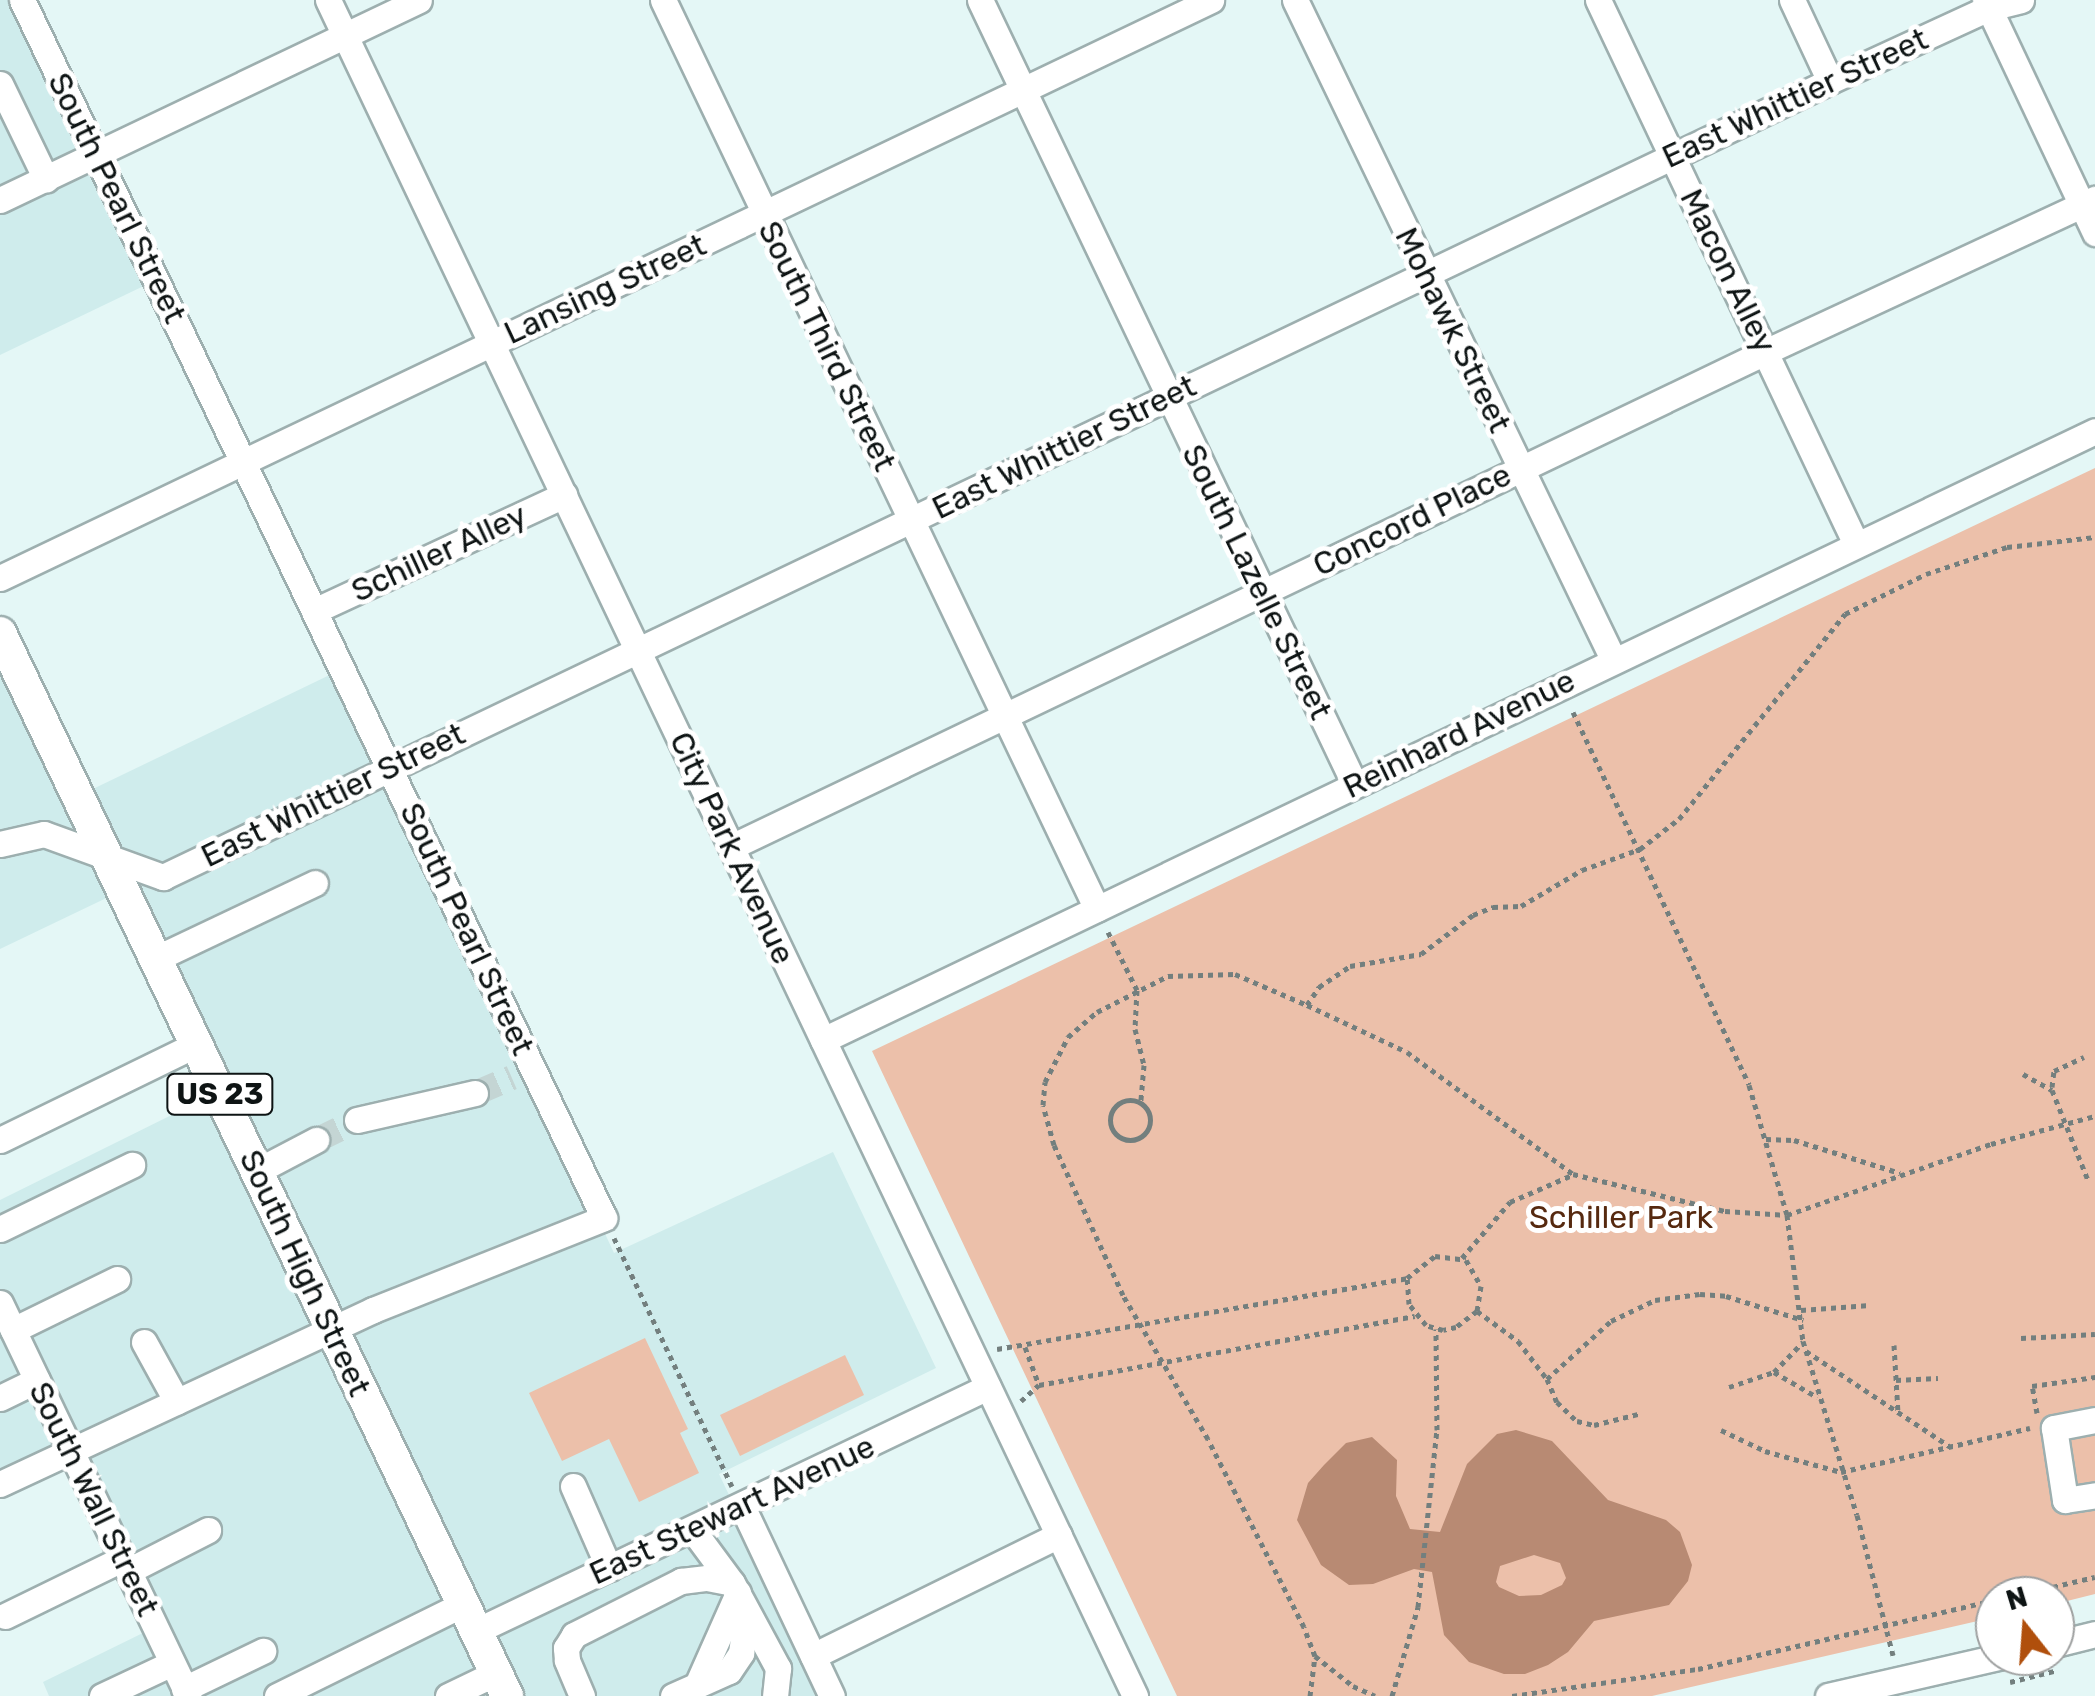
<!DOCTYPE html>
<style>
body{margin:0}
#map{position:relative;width:2095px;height:1696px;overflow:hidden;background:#e4f7f6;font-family:Rubik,sans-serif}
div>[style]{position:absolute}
.built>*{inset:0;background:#cfecec}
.green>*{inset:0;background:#ecc0aa}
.water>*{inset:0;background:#b88a73}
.minor-tunnel>*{height:25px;margin-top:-12.5px;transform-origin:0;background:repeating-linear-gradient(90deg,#c4d5d4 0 25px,transparent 0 37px)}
.path>*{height:5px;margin-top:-2.5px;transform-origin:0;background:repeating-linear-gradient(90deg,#737f7e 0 5px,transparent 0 10px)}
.path>.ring{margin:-2.5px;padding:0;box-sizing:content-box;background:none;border:5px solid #737f7e;border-radius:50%}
.roads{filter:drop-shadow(2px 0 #9dafaf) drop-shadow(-2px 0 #9dafaf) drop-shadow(0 2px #9dafaf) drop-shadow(0 -2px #9dafaf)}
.minor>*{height:25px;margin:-12.5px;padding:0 12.5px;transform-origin:12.5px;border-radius:12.5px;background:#fff}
.major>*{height:32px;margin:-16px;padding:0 16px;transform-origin:16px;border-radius:16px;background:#fff}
span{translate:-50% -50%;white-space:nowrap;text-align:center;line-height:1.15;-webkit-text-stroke:10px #fff;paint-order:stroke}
.shield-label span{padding:2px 8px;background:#fff;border:2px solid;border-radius:8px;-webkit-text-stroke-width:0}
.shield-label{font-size:30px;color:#0e1414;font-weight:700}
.street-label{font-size:32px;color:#0e1414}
.park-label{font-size:32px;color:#56290f}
.north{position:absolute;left:1975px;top:1576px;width:100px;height:100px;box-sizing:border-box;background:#fff;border:2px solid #9fa1a1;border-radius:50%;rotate:343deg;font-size:28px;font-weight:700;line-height:40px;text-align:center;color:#0e1414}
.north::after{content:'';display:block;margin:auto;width:35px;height:45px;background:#b04f0c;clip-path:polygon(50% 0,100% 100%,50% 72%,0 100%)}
</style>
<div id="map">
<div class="built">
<div style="clip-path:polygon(0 0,18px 0,152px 282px,0 355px)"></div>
<div style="clip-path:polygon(0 649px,70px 800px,342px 669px,614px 1253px,833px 1152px,936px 1368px,719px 1474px,825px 1696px,49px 1696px,43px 1682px,151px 1629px,69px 1450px,0 1482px,0 1200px,218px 1092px,121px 891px,0 949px)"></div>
</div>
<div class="green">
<div style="clip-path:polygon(2095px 468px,2095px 1594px,2055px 1604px,2055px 1596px,1995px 1596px,1995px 1617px,1652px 1696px,1177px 1696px,872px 1051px)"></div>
<div style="clip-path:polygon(645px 1338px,688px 1429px,680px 1433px,699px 1473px,639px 1502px,609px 1439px,562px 1461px,529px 1393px)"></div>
<div style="clip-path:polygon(845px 1355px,864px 1395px,740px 1456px,720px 1415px)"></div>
</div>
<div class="water">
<div style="clip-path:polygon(evenodd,1516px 1430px,1552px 1441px,1608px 1500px,1666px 1520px,1680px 1532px,1692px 1565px,1688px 1581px,1669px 1605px,1594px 1621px,1568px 1652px,1548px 1665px,1525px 1674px,1504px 1674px,1469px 1662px,1444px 1635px,1432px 1572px,1414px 1569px,1373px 1584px,1349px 1585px,1321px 1565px,1297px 1520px,1308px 1483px,1324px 1465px,1346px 1443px,1372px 1437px,1397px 1460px,1396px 1496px,1410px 1529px,1440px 1532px,1467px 1464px,1497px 1434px,1516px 1430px,1534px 1555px,1560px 1563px,1566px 1578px,1562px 1585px,1541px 1595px,1519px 1596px,1499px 1587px,1496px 1582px,1500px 1566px,1534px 1555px)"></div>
</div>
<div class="minor-tunnel">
<div style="left:475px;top:1093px;width:40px;rotate:-23.4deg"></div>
<div style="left:316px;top:1140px;width:46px;rotate:-26deg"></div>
</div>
<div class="path">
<div style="left:1573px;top:712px;width:412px;rotate:64.7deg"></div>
<div style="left:1749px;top:1085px;width:135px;rotate:73.7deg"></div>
<div style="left:1787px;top:1215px;width:127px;rotate:82.8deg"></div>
<div style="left:1803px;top:1341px;width:182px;rotate:72.8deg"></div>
<div style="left:1857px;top:1515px;width:145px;rotate:75.6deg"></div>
<div style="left:1108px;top:932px;width:65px;rotate:63.4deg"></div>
<div style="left:1137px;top:990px;width:39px;rotate:93deg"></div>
<div style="left:1135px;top:1029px;width:37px;rotate:76deg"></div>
<div style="left:1144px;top:1065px;width:38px;rotate:95deg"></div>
<div style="left:1307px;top:1005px;width:110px;rotate:25.2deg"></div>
<div style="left:1407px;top:1052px;width:206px;rotate:36.3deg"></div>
<div style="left:1573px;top:1174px;width:156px;rotate:13.7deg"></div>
<div style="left:1725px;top:1211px;width:62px;rotate:3.7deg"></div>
<div style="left:1787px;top:1215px;width:216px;rotate:-19.2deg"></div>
<div style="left:1991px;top:1144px;width:108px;rotate:-15.1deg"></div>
<div style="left:2023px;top:1074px;width:33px;rotate:29deg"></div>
<div style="left:2052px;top:1090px;width:97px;rotate:68.2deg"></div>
<div style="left:2052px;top:1087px;width:16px;rotate:-83deg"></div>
<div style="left:2054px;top:1071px;width:33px;rotate:-25deg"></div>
<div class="ring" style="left:1110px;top:1100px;width:35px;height:35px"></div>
<div style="left:1766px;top:1139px;width:28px;rotate:2deg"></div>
<div style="left:1794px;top:1140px;width:111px;rotate:17.3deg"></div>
<div style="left:614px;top:1238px;width:275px;rotate:64.6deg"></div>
<div style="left:1462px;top:1258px;width:74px;rotate:-49.4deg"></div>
<div style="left:1510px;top:1202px;width:68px;rotate:-23.5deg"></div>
<div style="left:1801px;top:1310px;width:69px;rotate:-4.1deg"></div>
<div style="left:1477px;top:1311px;width:26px;rotate:143deg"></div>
<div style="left:1456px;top:1327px;width:13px;rotate:167deg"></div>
<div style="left:1443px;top:1330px;width:18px;rotate:-164deg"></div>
<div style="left:1426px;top:1325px;width:27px;rotate:-129deg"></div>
<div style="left:1409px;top:1304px;width:26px;rotate:-94deg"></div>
<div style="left:1407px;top:1278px;width:36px;rotate:-38deg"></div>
<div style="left:1435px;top:1256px;width:31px;rotate:7deg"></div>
<div style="left:1466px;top:1260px;width:30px;rotate:60deg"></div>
<div style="left:1481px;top:1286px;width:25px;rotate:99deg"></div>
<div style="left:1477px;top:1311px;width:51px;rotate:36.2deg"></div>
<div style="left:1518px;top:1341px;width:48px;rotate:52.7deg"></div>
<div style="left:1547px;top:1379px;width:86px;rotate:-42.2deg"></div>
<div style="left:1611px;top:1321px;width:49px;rotate:-25.5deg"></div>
<div style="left:1655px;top:1300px;width:45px;rotate:-7.6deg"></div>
<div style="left:1700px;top:1294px;width:26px;rotate:4deg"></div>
<div style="left:1726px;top:1296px;width:81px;rotate:17.3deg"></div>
<div style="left:2021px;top:1338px;width:74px;rotate:-3.1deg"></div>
<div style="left:1894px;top:1345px;width:68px;rotate:86.6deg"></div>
<div style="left:1025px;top:1347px;width:40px;rotate:69.8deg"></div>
<div style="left:997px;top:1349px;width:416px;rotate:-9.8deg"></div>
<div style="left:1806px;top:1351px;width:172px;rotate:33.6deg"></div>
<div style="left:1774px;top:1372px;width:42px;rotate:-46deg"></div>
<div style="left:1547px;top:1379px;width:25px;rotate:67deg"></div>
<div style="left:1557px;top:1402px;width:28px;rotate:44deg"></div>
<div style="left:1577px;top:1421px;width:17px;rotate:13deg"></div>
<div style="left:1594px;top:1425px;width:49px;rotate:-14deg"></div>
<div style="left:1896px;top:1380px;width:42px;rotate:-2.7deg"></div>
<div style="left:1729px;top:1387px;width:47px;rotate:-18.4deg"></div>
<div style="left:1774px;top:1372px;width:50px;rotate:30.2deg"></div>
<div style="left:1021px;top:1401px;width:24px;rotate:-42deg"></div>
<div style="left:1039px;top:1385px;width:382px;rotate:-10.4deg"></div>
<div style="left:2037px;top:1413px;width:27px;rotate:-100deg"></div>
<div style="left:2032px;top:1386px;width:64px;rotate:-8.1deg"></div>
<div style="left:1721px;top:1430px;width:49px;rotate:25.5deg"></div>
<div style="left:1765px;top:1451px;width:79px;rotate:15.4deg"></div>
<div style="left:1841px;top:1472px;width:194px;rotate:-13.1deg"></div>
<div style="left:2014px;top:1596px;width:83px;rotate:-13.2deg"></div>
<div style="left:1315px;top:1656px;width:48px;rotate:38.3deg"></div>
<div style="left:1353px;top:1686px;width:24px;rotate:24deg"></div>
<div style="left:2010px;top:1682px;width:49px;rotate:-14deg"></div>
<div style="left:1310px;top:1696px;width:40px;rotate:-82.9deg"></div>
<div style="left:1315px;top:1656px;width:31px;rotate:-111deg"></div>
<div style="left:1304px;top:1627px;width:211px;rotate:-117.1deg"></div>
<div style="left:1208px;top:1439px;width:167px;rotate:-120.6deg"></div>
<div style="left:1123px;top:1295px;width:165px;rotate:-114.7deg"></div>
<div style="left:1054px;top:1145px;width:41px;rotate:-105.4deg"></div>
<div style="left:1043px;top:1105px;width:23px;rotate:-85deg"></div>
<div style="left:1045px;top:1082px;width:51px;rotate:-62.9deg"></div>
<div style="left:1068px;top:1037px;width:38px;rotate:-41deg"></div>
<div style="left:1097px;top:1012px;width:80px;rotate:-26.9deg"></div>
<div style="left:1168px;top:976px;width:67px;rotate:-1.7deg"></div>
<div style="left:1235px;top:974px;width:78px;rotate:23.3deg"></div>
<div style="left:1307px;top:1005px;width:22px;rotate:-56deg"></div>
<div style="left:1319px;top:987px;width:37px;rotate:-34deg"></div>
<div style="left:1350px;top:966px;width:72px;rotate:-9.6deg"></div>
<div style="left:1421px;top:954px;width:65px;rotate:-36.9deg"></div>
<div style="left:1473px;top:915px;width:22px;rotate:-22deg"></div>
<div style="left:1493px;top:907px;width:28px;rotate:-2deg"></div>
<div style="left:1521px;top:906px;width:71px;rotate:-30.5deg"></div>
<div style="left:1582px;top:870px;width:62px;rotate:-19.9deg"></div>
<div style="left:1640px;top:849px;width:49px;rotate:-37.6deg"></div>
<div style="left:1679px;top:819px;width:264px;rotate:-51deg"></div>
<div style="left:1845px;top:614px;width:90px;rotate:-26.3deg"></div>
<div style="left:1926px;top:574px;width:85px;rotate:-18.4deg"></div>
<div style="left:2007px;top:547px;width:89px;rotate:-6.5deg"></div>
<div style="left:1392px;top:1696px;width:93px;rotate:-73.7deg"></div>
<div style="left:1418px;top:1607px;width:178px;rotate:-83.9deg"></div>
<div style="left:1437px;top:1430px;width:101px;rotate:-90.6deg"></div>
<div style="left:1512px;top:1696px;width:188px;rotate:-8.3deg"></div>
<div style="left:1698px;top:1669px;width:305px;rotate:-13.1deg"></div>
</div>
<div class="roads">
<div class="minor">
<div style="left:328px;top:0;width:1878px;rotate:64.55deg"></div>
<div style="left:663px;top:0;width:1007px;rotate:64.48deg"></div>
<div style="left:980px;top:0;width:870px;rotate:64.47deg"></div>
<div style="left:1295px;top:0;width:732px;rotate:64.24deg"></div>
<div style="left:1598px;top:0;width:602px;rotate:64.63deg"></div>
<div style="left:1792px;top:0;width:89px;rotate:64.9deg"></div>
<div style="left:1985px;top:0;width:258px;rotate:64.7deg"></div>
<div style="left:0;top:84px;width:106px;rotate:64.2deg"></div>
<div style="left:0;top:200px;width:464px;rotate:-25.5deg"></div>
<div style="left:0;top:578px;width:1342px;rotate:-25.51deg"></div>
<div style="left:314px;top:611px;width:276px;rotate:-24.9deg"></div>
<div style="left:0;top:844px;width:45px;rotate:-12.8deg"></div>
<div style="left:44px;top:834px;width:127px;rotate:19.9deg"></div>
<div style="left:163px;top:877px;width:1847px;rotate:-25.52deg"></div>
<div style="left:1830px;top:81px;width:175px;rotate:-24.7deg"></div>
<div style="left:1989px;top:8px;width:33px;rotate:-14deg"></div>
<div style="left:731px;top:847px;width:1149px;rotate:-25.58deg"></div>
<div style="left:1767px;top:351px;width:362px;rotate:-24.9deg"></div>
<div style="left:155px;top:959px;width:177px;rotate:-25.4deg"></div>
<div style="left:823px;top:1040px;width:1410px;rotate:-25.58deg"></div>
<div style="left:357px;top:1120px;width:121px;rotate:-12.9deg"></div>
<div style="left:0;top:1140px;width:219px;rotate:-26deg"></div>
<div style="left:257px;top:1171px;width:67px;rotate:-27.7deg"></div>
<div style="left:0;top:1229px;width:147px;rotate:-25.9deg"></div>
<div style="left:0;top:1303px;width:436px;rotate:64.4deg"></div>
<div style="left:13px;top:1330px;width:116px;rotate:-26.1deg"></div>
<div style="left:144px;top:1342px;width:68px;rotate:61.2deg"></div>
<div style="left:0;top:1398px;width:41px;rotate:-25.9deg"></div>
<div style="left:2095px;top:1420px;width:42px;rotate:169deg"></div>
<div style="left:2054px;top:1428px;width:73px;rotate:81.3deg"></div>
<div style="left:2065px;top:1500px;width:30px;rotate:-9deg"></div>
<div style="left:0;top:1484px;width:412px;rotate:-25deg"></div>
<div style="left:373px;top:1310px;width:249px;rotate:-21.7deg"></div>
<div style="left:604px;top:1218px;width:1350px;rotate:-115.54deg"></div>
<div style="left:573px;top:1486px;width:90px;rotate:66.3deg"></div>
<div style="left:742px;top:1506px;width:210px;rotate:64.7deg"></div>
<div style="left:692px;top:1529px;width:67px;rotate:53.5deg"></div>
<div style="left:732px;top:1583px;width:97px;rotate:61.6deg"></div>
<div style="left:778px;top:1668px;width:28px;rotate:96deg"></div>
<div style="left:128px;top:1571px;width:90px;rotate:-27.1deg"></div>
<div style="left:5px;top:1616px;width:130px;rotate:-26deg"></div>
<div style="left:476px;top:1631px;width:567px;rotate:-25.48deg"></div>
<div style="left:2055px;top:1644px;width:41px;rotate:-14deg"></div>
<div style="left:813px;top:1656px;width:274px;rotate:-26.2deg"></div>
<div style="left:697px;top:1685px;width:101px;rotate:-66deg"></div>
<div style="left:184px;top:1689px;width:88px;rotate:-25.7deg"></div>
<div style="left:102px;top:1696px;width:77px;rotate:-25.2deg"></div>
<div style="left:277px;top:1696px;width:208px;rotate:-26.3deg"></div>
<div style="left:448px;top:1696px;width:53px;rotate:-25.6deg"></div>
<div style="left:582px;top:1696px;width:39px;rotate:-113deg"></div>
<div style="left:567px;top:1660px;width:12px;rotate:-95deg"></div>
<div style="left:566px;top:1648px;width:15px;rotate:-58deg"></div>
<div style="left:574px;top:1635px;width:120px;rotate:-26.8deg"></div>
<div style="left:681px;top:1581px;width:26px;rotate:-7deg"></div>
<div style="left:707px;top:1578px;width:25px;rotate:11deg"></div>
<div style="left:673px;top:1696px;width:61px;rotate:-24.1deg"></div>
<div style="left:729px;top:1671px;width:22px;rotate:-56deg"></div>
<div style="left:741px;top:1653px;width:21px;rotate:-82deg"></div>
<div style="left:744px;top:1632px;width:24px;rotate:-99deg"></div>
<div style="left:1828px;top:1696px;width:179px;rotate:-12.9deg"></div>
</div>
<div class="major">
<div style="left:0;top:633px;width:1178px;rotate:64.5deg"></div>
</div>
</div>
<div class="shield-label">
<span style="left:220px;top:1094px">US 23</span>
</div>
<div class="street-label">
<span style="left:1795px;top:98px;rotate:-25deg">East Whittier Street</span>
<span style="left:117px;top:198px;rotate:64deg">South Pearl Street</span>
<span style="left:1728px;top:271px;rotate:64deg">Macon Alley</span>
<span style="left:605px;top:289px;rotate:-25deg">Lansing Street</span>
<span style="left:1453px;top:330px;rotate:64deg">Mohawk Street</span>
<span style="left:827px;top:346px;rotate:64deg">South Third Street</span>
<span style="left:1064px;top:447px;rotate:-26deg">East Whittier Street</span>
<span style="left:1412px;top:520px;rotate:-26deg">Concord Place</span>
<span style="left:439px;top:553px;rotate:-25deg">Schiller Alley</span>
<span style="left:1257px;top:582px;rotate:64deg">South Lazelle Street</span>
<span style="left:1459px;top:734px;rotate:-26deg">Reinhard Avenue</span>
<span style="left:333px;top:795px;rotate:-26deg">East Whittier Street</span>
<span style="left:732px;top:848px;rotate:65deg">City Park Avenue</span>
<span style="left:467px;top:929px;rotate:65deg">South Pearl Street</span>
<span style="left:305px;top:1273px;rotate:65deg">South High Street</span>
<span style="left:94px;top:1499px;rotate:64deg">South Wall Street</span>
<span style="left:732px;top:1510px;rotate:-25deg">East Stewart Avenue</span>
</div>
<div class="park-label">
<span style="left:1621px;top:1217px">Schiller Park</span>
</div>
<div class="north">N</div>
</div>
